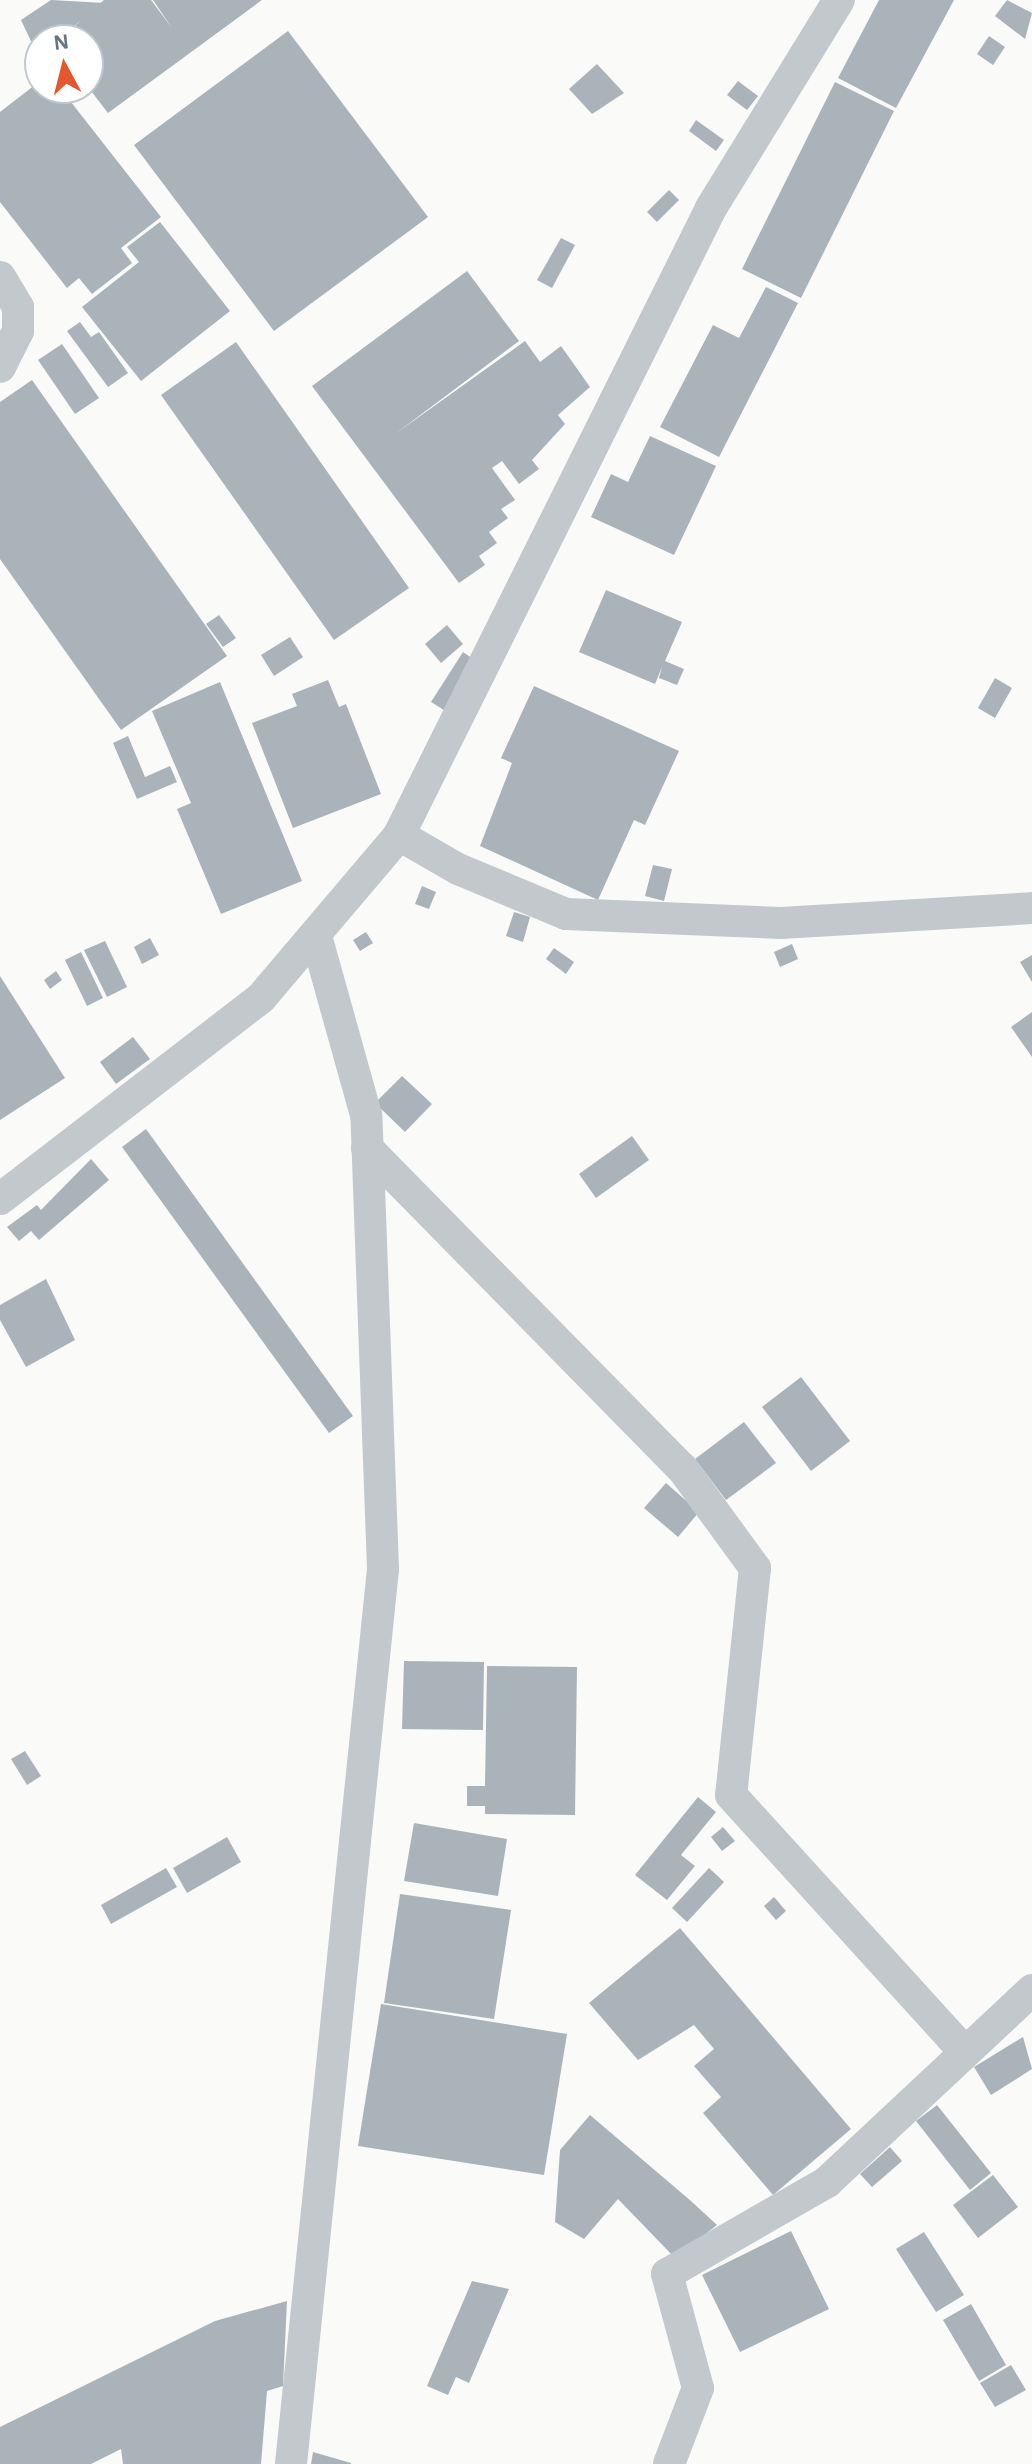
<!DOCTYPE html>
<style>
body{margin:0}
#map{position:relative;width:1032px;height:2464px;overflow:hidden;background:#fafaf8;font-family:"Alegreya Sans",sans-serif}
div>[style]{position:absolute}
.building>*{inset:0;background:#aab3b9}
.minor>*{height:32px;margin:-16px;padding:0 16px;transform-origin:16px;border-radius:16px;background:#c3c8cc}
span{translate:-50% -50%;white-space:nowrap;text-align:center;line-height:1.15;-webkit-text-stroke:8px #fff;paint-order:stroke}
.north{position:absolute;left:24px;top:24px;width:80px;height:80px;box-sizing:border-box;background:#fff;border:2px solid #c1c8cd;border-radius:50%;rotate:353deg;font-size:22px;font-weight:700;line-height:32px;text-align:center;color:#657683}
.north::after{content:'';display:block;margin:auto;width:28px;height:36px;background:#e4572e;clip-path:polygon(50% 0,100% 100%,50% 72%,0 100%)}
</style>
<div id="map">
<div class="building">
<div style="clip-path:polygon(51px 0,105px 3px,55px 40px,40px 40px,37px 54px,21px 20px)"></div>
<div style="clip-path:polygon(104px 0,151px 0,172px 28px,153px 0,262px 0,108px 113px,88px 87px,88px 40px,59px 40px)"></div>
<div style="clip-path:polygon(879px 0,954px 0,896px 108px,838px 78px)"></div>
<div style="clip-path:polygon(1007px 0,1032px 13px,1025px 39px,995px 16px)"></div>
<div style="clip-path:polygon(288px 31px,428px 217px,274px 331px,134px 145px)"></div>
<div style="clip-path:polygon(989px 36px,1005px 47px,993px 65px,977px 54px)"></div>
<div style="clip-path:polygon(597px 64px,624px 93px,592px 114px,569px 89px)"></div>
<div style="clip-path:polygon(40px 81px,40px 88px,60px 88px,161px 217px,121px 248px,132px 263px,92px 294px,79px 278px,67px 288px,0 202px,0 112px)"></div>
<div style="clip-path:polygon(738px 81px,758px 96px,747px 110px,727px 95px)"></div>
<div style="clip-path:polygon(835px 82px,894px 111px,801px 298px,742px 269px)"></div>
<div style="clip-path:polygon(696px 120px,724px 140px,716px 151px,689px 131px)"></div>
<div style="clip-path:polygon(669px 190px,679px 200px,657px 222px,647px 212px)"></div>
<div style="clip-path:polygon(160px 222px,230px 311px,141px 381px,82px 307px,139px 262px,127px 247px)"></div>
<div style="clip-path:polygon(561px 238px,575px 245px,552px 288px,537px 280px)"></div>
<div style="clip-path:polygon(467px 271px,519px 341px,395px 434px,525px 341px,540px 362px,561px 346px,590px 387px,558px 415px,565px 424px,532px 460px,539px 469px,519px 484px,502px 461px,492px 468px,515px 500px,501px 509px,508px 518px,489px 532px,497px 543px,479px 556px,485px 565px,459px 583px,312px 386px)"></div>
<div style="clip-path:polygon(766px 287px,798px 303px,719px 457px,660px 427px,713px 325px,739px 338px)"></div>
<div style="clip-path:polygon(80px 322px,91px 337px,99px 332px,128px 373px,108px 387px,67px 331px)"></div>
<div style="clip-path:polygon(236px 342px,409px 588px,334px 640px,161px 395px)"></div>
<div style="clip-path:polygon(62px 344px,99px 398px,75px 414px,38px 360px)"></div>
<div style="clip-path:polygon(32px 380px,227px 656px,121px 730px,0 559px,0 402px)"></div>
<div style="clip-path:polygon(650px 436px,716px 466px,674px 555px,591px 517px,611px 474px,628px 482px)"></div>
<div style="clip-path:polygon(606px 590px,682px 622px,665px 661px,684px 669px,677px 685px,659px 678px,662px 667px,655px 684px,579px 652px)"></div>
<div style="clip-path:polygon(219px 615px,236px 638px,223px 647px,206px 624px)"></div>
<div style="clip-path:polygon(447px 625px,463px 644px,441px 663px,425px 644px)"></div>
<div style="clip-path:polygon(290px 637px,303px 657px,274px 676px,261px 655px)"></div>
<div style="clip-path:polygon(463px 652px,479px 663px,447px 712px,431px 702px)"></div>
<div style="clip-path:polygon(995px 678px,1012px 688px,995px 718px,978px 708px)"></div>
<div style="clip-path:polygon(328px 680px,339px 707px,346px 704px,381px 794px,293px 828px,252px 723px,297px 706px,292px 694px)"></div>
<div style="clip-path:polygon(220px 682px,302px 881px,221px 914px,177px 809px,191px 803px,152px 711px)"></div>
<div style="clip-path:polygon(534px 686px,679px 751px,645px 825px,634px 820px,598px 900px,480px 846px,512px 763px,501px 758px)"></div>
<div style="clip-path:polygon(128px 736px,145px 777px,170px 766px,177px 782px,137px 799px,113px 743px)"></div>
<div style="clip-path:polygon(653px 865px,672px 869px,664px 901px,645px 896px)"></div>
<div style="clip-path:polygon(422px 886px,436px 892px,429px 909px,415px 904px)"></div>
<div style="clip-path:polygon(514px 912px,530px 917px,523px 942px,506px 936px)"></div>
<div style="clip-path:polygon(366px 932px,373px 943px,360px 951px,353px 940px)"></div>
<div style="clip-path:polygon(150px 938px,159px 955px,142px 964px,134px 947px)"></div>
<div style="clip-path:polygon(105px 941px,127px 987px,107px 997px,84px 950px)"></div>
<div style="clip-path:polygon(792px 944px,798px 959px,780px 967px,774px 952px)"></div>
<div style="clip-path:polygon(554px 948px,574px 962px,566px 974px,546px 959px)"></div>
<div style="clip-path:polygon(81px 952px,103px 998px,87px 1006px,65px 960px)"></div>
<div style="clip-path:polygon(1032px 955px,1032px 982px,1020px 962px)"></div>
<div style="clip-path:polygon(56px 971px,62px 980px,50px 989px,44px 980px)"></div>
<div style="clip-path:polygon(0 976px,65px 1078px,0 1120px)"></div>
<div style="clip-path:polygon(1032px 1012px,1032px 1057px,1011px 1027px)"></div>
<div style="clip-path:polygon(133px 1037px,150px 1059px,116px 1084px,100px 1062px)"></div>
<div style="clip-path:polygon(402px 1076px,432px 1104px,405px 1132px,375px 1103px)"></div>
<div style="clip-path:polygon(146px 1129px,353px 1416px,329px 1433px,122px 1147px)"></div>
<div style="clip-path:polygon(632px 1136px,649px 1160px,596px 1198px,579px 1174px)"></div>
<div style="clip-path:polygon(91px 1159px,109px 1180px,39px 1240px,31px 1231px,19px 1241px,7px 1227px,37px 1205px,41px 1210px)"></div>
<div style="clip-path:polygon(46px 1279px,75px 1340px,26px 1367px,0 1320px,0 1305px)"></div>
<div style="clip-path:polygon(801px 1377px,850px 1441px,811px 1471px,762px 1407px)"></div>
<div style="clip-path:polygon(744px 1422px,776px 1463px,726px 1500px,695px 1459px)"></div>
<div style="clip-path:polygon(666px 1483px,699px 1512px,678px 1537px,644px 1508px)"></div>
<div style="clip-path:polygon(404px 1661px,484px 1662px,483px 1730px,402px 1729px)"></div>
<div style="clip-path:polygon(487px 1666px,577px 1667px,575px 1815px,485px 1814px,485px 1806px,467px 1806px,467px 1786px,485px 1786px)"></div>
<div style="clip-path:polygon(25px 1751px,41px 1776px,27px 1785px,11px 1759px)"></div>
<div style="clip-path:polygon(698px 1797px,716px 1812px,681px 1855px,695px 1866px,667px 1900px,635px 1875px)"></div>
<div style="clip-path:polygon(414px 1823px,507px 1839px,498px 1896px,404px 1881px)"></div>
<div style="clip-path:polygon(723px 1827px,735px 1841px,722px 1851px,711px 1837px)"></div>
<div style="clip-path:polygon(227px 1837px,241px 1862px,187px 1893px,173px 1868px)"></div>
<div style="clip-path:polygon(166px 1868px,177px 1887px,111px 1924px,101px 1905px)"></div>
<div style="clip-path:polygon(709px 1868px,724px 1882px,687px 1922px,672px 1908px)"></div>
<div style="clip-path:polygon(400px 1894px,511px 1910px,494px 2019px,384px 2003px)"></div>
<div style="clip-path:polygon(774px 1897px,786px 1911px,776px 1920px,764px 1906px)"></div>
<div style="clip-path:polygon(680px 1928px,851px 2129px,773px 2195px,703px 2113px,721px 2097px,694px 2066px,714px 2049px,694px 2025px,638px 2060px,589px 2003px)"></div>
<div style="clip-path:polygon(381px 2004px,567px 2034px,544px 2175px,358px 2146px)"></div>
<div style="clip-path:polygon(1023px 2037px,1032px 2069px,991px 2095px,974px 2067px)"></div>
<div style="clip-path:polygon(937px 2105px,991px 2173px,970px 2190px,916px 2121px)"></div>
<div style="clip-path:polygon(590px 2115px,691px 2201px,717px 2225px,675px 2258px,618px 2199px,584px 2239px,555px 2222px,560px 2150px)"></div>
<div style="clip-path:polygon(890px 2147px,902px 2161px,872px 2187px,860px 2174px)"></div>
<div style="clip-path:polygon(993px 2175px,1018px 2207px,978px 2238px,953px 2205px)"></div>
<div style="clip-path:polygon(791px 2231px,829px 2309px,740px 2352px,702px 2275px)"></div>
<div style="clip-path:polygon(924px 2232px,964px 2295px,936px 2312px,896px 2249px)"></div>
<div style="clip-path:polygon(472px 2281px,509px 2289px,469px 2383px,456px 2377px,448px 2395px,427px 2386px)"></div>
<div style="clip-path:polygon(287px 2301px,283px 2386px,267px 2391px,261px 2464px,123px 2464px,121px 2449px,91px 2464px,0 2464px,0 2427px,215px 2321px)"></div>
<div style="clip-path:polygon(971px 2304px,1006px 2365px,979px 2381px,943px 2320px)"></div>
<div style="clip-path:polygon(1011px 2365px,1026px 2390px,995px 2407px,980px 2383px)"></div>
<div style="clip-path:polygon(313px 2452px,351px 2463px,351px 2464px,311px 2464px)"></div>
</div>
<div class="minor">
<div style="left:0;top:277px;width:35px;rotate:59deg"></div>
<div style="left:18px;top:307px;width:24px;rotate:90deg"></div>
<div style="left:18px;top:331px;width:40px;rotate:116.6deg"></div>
<div style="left:399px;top:835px;width:68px;rotate:30deg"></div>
<div style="left:458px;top:869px;width:117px;rotate:22.6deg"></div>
<div style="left:566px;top:914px;width:215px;rotate:2.4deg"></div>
<div style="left:781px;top:923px;width:251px;rotate:-3.4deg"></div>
<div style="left:367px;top:1148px;width:449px;rotate:45.5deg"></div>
<div style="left:682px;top:1468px;width:124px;rotate:53.9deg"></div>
<div style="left:755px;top:1568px;width:228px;rotate:96deg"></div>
<div style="left:731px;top:1795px;width:343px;rotate:47.7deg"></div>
<div style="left:0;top:1199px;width:329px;rotate:-37.6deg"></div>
<div style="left:261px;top:998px;width:214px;rotate:-49.7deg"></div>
<div style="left:399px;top:835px;width:700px;rotate:-63.54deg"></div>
<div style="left:711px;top:208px;width:244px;rotate:-58.4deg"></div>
<div style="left:291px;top:2464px;width:900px;rotate:-84.13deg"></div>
<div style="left:383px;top:1569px;width:454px;rotate:-92.1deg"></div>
<div style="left:366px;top:1115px;width:186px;rotate:-105.6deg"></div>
<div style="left:669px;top:2464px;width:81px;rotate:-69.1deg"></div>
<div style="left:698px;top:2388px;width:118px;rotate:-105.2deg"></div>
<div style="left:667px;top:2274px;width:185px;rotate:-29.9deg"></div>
<div style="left:827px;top:2182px;width:281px;rotate:-43.1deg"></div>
</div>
<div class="north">N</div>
</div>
